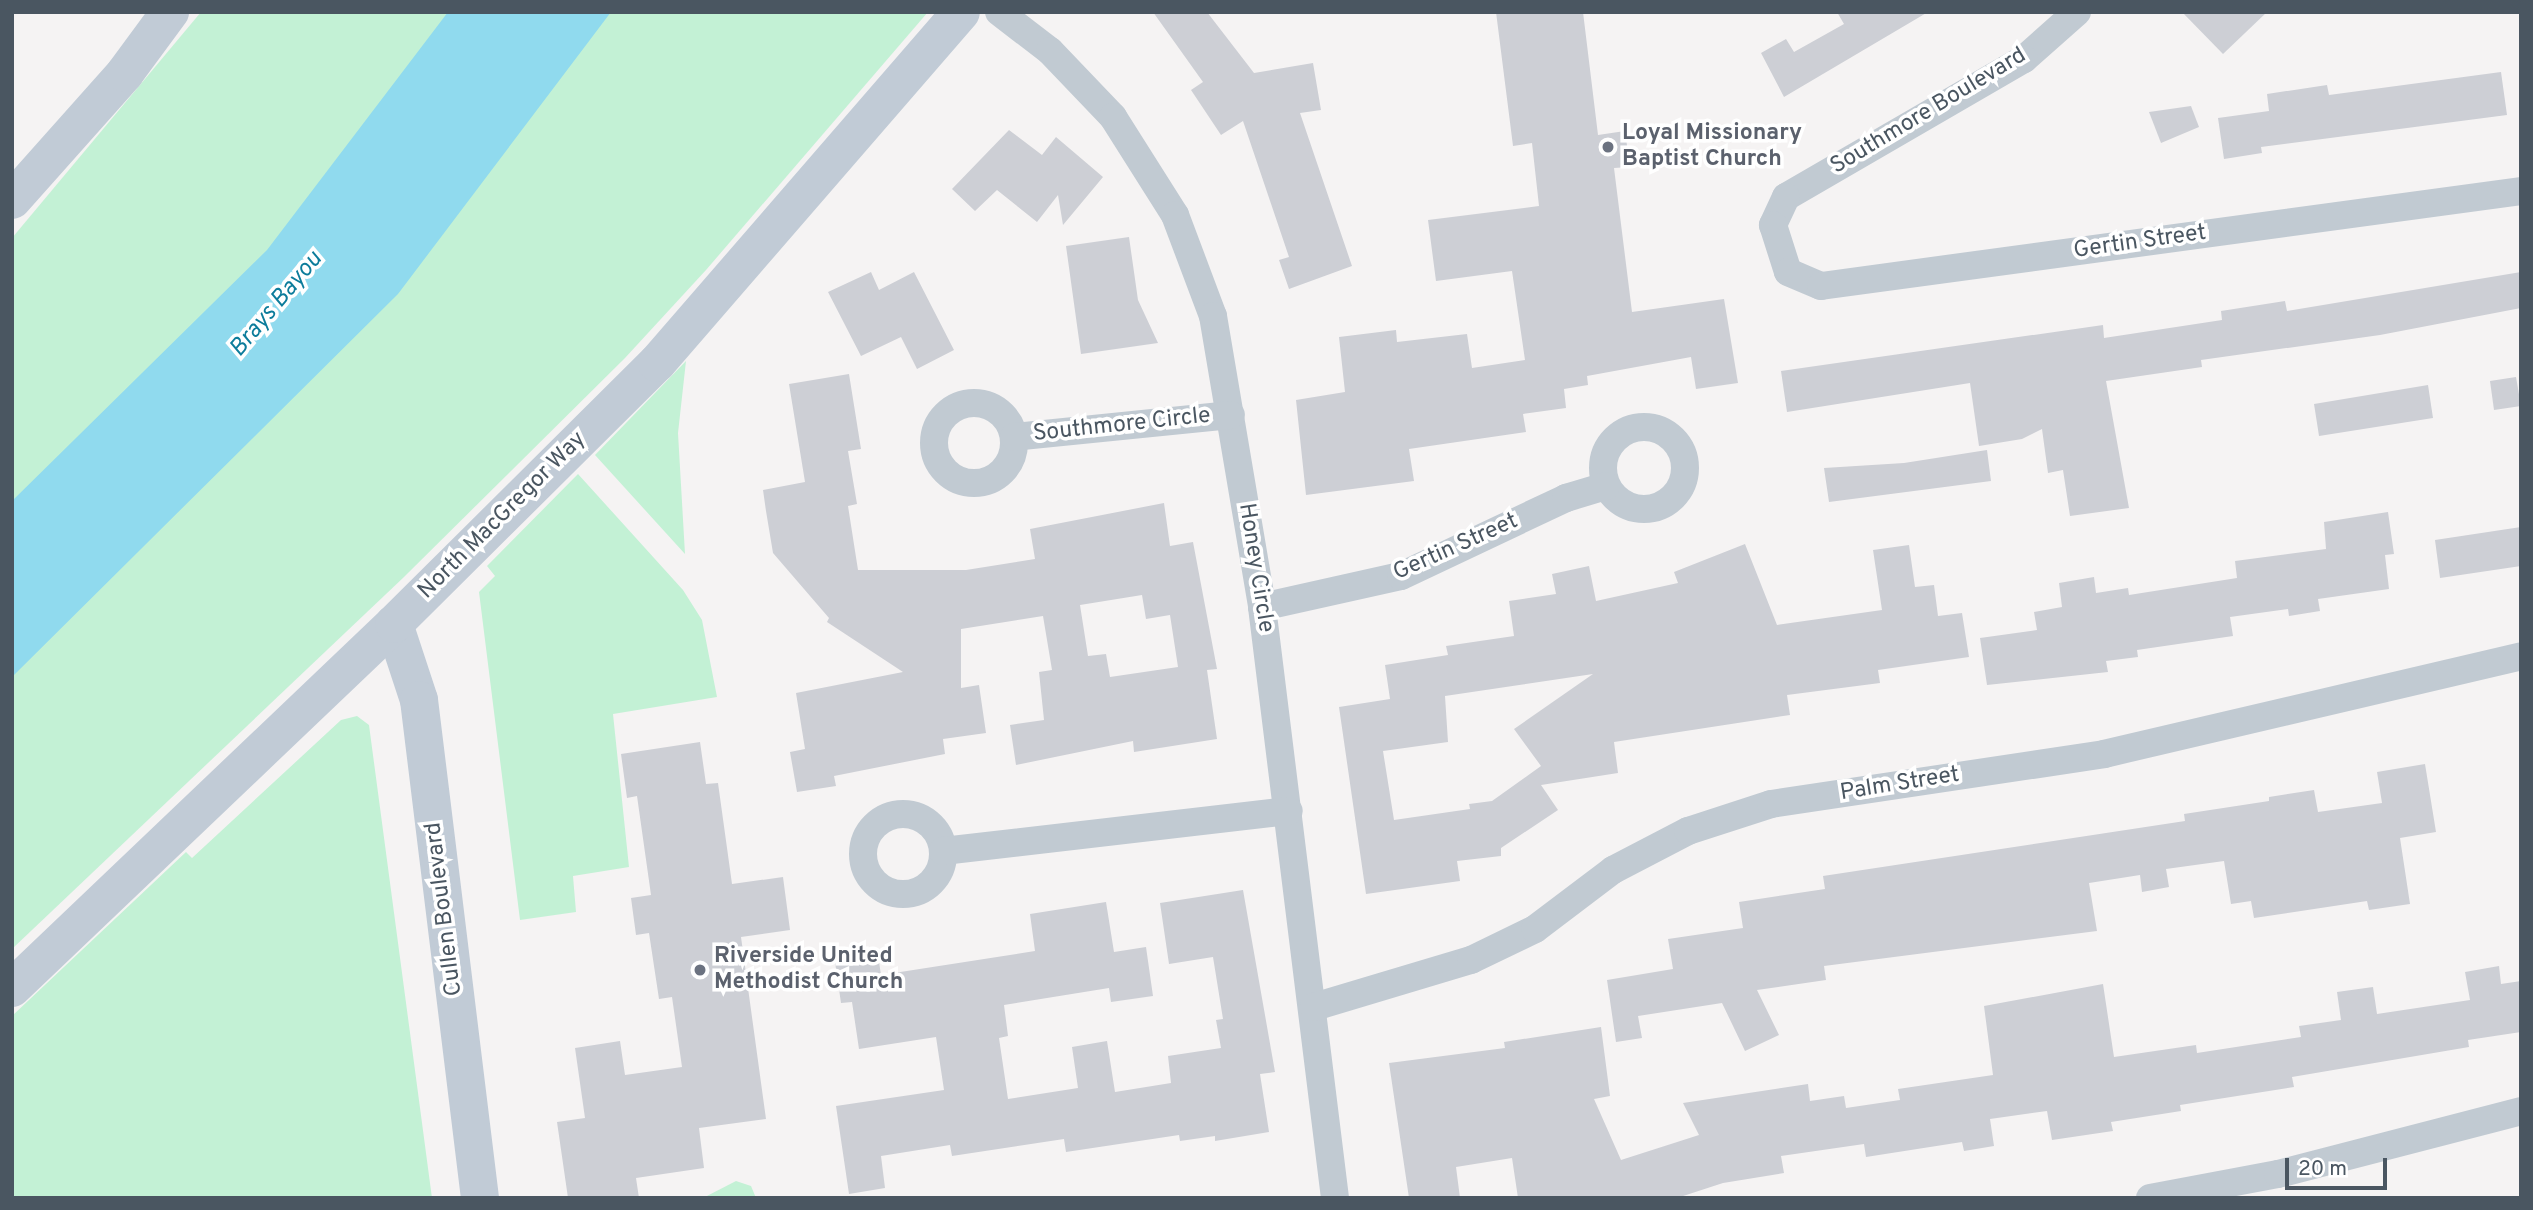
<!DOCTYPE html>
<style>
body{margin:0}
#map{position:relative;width:2533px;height:1210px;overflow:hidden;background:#f5f3f3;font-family:Overpass,sans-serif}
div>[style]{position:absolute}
.green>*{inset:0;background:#c3f1d5}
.water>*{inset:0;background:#90daee}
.building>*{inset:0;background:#cdcfd5}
.street>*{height:28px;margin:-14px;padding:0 14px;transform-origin:14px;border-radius:14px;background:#c1cad2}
.street>.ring{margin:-14px;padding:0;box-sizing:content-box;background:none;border:28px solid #c1cad2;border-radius:50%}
.secondary>*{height:38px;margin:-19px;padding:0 19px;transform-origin:19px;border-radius:19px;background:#c1cbd6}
.dots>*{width:19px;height:19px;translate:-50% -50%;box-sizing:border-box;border:4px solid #fff;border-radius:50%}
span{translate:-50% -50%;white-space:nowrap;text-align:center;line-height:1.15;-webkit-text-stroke:7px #fff;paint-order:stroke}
.street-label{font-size:23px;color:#4a5661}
.worship-label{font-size:23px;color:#5b616d;font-weight:700}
.left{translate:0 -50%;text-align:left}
.water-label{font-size:24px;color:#0c7c9b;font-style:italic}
.frame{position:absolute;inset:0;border:14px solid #4a5661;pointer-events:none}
.scale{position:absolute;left:2285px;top:1158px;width:102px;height:32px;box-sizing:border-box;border:4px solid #4a5661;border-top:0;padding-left:9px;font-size:21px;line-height:24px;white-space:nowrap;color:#4a5661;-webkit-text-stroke:5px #fff;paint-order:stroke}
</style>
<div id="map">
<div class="green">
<div style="clip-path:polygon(201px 12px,928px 12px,706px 270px,625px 358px,404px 577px,12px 949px,12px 238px)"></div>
<div style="clip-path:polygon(686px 361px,678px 433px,685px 554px,595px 455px)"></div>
<div style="clip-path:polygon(578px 474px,683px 590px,702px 620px,717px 697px,613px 714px,629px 867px,573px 876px,576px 912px,520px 920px,479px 592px,495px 576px,487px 566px)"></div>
<div style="clip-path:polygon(357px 716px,369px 725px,432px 1198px,12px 1198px,12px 1016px,186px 852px,192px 858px,341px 720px)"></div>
<div style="clip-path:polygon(736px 1181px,751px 1186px,756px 1198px,703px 1198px)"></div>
</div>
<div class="water">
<div style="clip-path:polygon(448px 12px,611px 12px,398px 294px,12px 677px,12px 501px,267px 250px)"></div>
</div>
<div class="building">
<div style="clip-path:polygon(1153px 12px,1207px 12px,1254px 73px,1313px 63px,1321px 110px,1300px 113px,1352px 266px,1289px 289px,1279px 260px,1289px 257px,1243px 121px,1221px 135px,1191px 90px,1203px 82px)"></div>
<div style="clip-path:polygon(1496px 12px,1583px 12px,1598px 135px,1625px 131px,1630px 167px,1614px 168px,1632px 312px,1724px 299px,1738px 383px,1696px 389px,1691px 357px,1587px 376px,1588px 385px,1564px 389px,1566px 408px,1523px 414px,1526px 432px,1409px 449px,1414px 481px,1306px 495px,1296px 400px,1345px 392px,1339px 337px,1396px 330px,1397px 342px,1467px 334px,1472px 368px,1525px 360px,1512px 271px,1436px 281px,1428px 220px,1539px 206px,1532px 143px,1513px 146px)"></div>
<div style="clip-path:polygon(1837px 12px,1928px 12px,1784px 97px,1761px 53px,1786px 39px,1794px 52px,1844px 24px)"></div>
<div style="clip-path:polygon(2182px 12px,2267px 12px,2223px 54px)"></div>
<div style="clip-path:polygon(2501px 72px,2507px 115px,2261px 147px,2262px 153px,2224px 159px,2218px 118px,2269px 111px,2267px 94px,2327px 85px,2329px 95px)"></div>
<div style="clip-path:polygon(2191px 106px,2199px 127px,2161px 143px,2149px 112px)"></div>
<div style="clip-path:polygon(1009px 130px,1042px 155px,1056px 137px,1103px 177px,1063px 225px,1058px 195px,1037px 222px,997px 190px,975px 211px,952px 189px)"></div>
<div style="clip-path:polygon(1129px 237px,1138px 300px,1158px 343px,1081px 354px,1066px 246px)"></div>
<div style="clip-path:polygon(871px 272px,879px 290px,914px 272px,954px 350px,917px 369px,901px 337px,861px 356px,828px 292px)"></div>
<div style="clip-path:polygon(2521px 272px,2521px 308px,2380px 335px,2201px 360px,2202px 367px,2106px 381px,2129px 508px,2070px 516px,2063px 470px,2048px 473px,2042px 429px,2022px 439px,1979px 446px,1970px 383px,1787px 412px,1781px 371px,2103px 325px,2104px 338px,2222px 320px,2221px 311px,2285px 301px,2287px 311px)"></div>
<div style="clip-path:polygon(evenodd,849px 374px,861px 449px,848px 451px,857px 504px,848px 506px,858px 570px,966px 570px,1035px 559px,1030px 529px,1164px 503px,1170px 546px,1193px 542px,1217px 669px,1207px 670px,1217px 739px,1134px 752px,1133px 741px,1016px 765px,1010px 725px,1044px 720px,1039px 672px,1052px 670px,1043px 616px,961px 629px,961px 688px,979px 685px,986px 733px,943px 739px,945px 754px,834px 776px,836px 786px,797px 792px,790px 752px,805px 749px,796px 693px,903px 672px,827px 622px,829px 618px,773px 553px,766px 511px,763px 490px,805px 482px,789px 384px,849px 374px,1142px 595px,1146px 619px,1170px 615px,1178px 667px,1110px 677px,1106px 654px,1088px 656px,1080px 605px,1142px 595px)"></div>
<div style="clip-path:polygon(2516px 377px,2521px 406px,2494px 410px,2490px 381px)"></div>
<div style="clip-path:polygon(2428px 385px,2433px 418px,2319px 436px,2314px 404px)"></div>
<div style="clip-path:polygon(1987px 450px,1991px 481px,1829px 502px,1824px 468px,1904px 463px)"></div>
<div style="clip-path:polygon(2388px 512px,2394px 554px,2385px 555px,2389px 589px,2318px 599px,2320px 611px,2289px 616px,2288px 609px,2230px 617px,2233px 636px,2137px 650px,2138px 657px,2106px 661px,2108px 672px,1987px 685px,1980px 638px,2037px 630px,2034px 612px,2062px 607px,2059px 583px,2094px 577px,2096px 593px,2128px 588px,2129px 595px,2237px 578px,2235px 561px,2326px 549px,2324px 522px)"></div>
<div style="clip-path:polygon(2521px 527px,2521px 566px,2440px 578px,2435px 540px)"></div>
<div style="clip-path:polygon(evenodd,1745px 544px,1777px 625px,1882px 610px,1873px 550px,1909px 545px,1915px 587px,1934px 585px,1938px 616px,1962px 613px,1969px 657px,1878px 670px,1880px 683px,1787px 695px,1790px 715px,1614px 742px,1618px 773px,1541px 785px,1558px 810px,1501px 848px,1501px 856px,1457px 861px,1460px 881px,1366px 894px,1339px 707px,1390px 699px,1385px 665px,1448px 655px,1446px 646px,1514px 636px,1509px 601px,1556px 594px,1552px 574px,1589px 566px,1596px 601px,1678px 583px,1674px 572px,1745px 544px,1593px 674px,1514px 729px,1541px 766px,1492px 801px,1469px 804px,1470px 809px,1394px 820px,1383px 751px,1448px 742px,1445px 696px,1593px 674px)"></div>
<div style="clip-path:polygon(700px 742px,706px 784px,718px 783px,732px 884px,783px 877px,790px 930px,741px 937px,766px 1119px,699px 1128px,704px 1168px,636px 1178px,639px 1198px,568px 1198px,557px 1122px,585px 1118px,575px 1048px,620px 1041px,625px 1075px,682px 1067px,672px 997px,659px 999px,649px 933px,636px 935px,631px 898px,651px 895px,637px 796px,627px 798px,621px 754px)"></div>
<div style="clip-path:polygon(2425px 764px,2436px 832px,2400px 838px,2410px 904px,2369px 910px,2367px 901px,2254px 918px,2251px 901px,2231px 904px,2224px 861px,2166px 869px,2169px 887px,2142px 892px,2140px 875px,2089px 883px,2097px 931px,1824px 966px,1826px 980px,1757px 990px,1779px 1035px,1745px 1051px,1722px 1003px,1638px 1016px,1642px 1038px,1616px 1042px,1607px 980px,1673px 969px,1668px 939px,1743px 928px,1739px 902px,1825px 889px,1823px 876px,2185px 821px,2184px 814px,2269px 801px,2269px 797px,2314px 790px,2318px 812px,2382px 803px,2377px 772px)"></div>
<div style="clip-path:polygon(1243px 890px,1275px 1072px,1260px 1074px,1269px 1132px,1215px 1141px,1215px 1136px,1180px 1141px,1179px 1135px,1066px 1152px,1064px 1139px,952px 1156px,950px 1145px,881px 1156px,885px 1188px,849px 1194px,836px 1106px,944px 1090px,936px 1037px,859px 1049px,852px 1002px,841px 1003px,835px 962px,878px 955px,881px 975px,1035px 951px,1030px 914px,1106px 902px,1114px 952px,1146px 947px,1153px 996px,1111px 1002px,1109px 988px,1004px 1005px,1008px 1036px,999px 1038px,1008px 1099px,1078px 1088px,1072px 1047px,1107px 1041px,1115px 1092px,1171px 1083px,1168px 1056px,1221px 1048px,1216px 1020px,1223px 1019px,1213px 957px,1169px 964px,1160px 903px)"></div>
<div style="clip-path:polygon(2499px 966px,2501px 984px,2521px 981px,2521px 1032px,2468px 1040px,2469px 1047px,2292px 1077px,2294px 1087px,2180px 1105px,2181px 1111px,2111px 1122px,2113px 1131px,2052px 1140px,2047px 1111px,1990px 1119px,1994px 1146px,1964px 1151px,1962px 1142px,1866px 1157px,1864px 1144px,1781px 1156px,1784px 1173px,1723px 1183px,1677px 1198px,1518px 1198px,1512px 1158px,1456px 1167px,1460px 1198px,1409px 1198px,1389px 1063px,1505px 1048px,1504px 1042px,1601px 1027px,1610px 1096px,1594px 1099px,1621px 1160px,1699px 1135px,1683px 1103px,1808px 1084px,1810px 1101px,1844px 1096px,1846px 1108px,1900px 1100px,1898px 1089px,1993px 1075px,1984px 1006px,2103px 984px,2114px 1057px,2196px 1045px,2197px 1053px,2301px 1037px,2299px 1026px,2341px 1020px,2337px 992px,2373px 987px,2377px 1014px,2470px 1000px,2465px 972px)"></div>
</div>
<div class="street">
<div style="left:999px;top:12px;width:64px;rotate:37.4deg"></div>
<div style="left:1050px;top:51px;width:91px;rotate:46.3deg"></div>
<div style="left:1113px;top:117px;width:116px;rotate:57.7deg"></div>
<div style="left:1175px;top:215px;width:108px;rotate:69.4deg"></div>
<div style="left:1213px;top:316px;width:295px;rotate:80.4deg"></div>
<div style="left:1262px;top:607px;width:595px;rotate:82.96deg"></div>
<div style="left:2077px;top:12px;width:71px;rotate:138.4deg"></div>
<div style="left:2024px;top:59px;width:275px;rotate:149.9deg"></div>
<div style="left:1786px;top:197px;width:31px;rotate:115deg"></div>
<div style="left:1773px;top:225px;width:49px;rotate:72.3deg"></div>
<div style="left:1788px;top:272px;width:36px;rotate:23deg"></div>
<div style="left:1821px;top:286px;width:706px;rotate:-7.73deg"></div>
<div class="ring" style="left:934px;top:403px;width:52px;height:52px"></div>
<div class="ring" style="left:1603px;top:427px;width:54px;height:54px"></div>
<div style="left:1014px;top:437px;width:218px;rotate:-5.8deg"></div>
<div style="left:1262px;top:607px;width:142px;rotate:-12.6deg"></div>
<div style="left:1401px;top:576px;width:183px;rotate:-25.3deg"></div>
<div style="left:1566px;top:498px;width:42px;rotate:-16.7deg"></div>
<div class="ring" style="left:863px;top:814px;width:52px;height:52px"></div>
<div style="left:943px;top:851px;width:348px;rotate:-6.6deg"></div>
<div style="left:1314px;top:1007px;width:164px;rotate:-16.7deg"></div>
<div style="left:1471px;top:960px;width:71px;rotate:-25.8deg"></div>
<div style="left:1535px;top:929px;width:98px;rotate:-37.1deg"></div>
<div style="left:1613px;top:870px;width:85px;rotate:-27.5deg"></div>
<div style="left:1688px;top:831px;width:87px;rotate:-18deg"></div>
<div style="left:1771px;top:804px;width:337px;rotate:-8.5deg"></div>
<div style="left:2104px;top:754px;width:428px;rotate:-13.2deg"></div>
<div style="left:2150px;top:1198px;width:130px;rotate:-10.6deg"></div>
<div style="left:2278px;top:1174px;width:251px;rotate:-14.5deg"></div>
</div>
<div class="secondary">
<div style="left:12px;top:200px;width:170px;rotate:-48.3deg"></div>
<div style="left:125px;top:73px;width:76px;rotate:-53.6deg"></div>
<div style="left:394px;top:624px;width:80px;rotate:71.8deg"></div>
<div style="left:419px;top:700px;width:502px;rotate:83.02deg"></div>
<div style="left:12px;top:988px;width:528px;rotate:-43.62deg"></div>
<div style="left:394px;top:624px;width:371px;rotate:-44.8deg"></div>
<div style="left:657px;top:363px;width:464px;rotate:-49.1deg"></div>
</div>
<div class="dots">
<div style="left:1608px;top:147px;background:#6b7280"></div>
<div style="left:700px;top:970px;background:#6b7280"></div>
</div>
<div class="street-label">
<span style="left:1929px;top:112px;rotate:-31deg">Southmore Boulevard</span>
<span style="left:2140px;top:243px;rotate:-8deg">Gertin Street</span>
<span style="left:1122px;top:426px;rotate:-6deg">Southmore Circle</span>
<span style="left:503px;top:516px;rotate:-45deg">North MacGregor Way</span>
<span style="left:1456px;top:548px;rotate:-24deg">Gertin Street</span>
<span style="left:1255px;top:568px;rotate:81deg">Honey Circle</span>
<span style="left:1900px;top:785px;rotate:-9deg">Palm Street</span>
<span style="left:445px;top:909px;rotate:-97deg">Cullen Boulevard</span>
</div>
<div class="worship-label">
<span class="left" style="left:1622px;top:147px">Loyal Missionary<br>Baptist Church</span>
<span class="left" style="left:714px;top:970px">Riverside United<br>Methodist Church</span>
</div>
<div class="water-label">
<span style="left:277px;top:305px;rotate:-50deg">Brays Bayou</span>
</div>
<div class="frame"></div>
<div class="scale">20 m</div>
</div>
